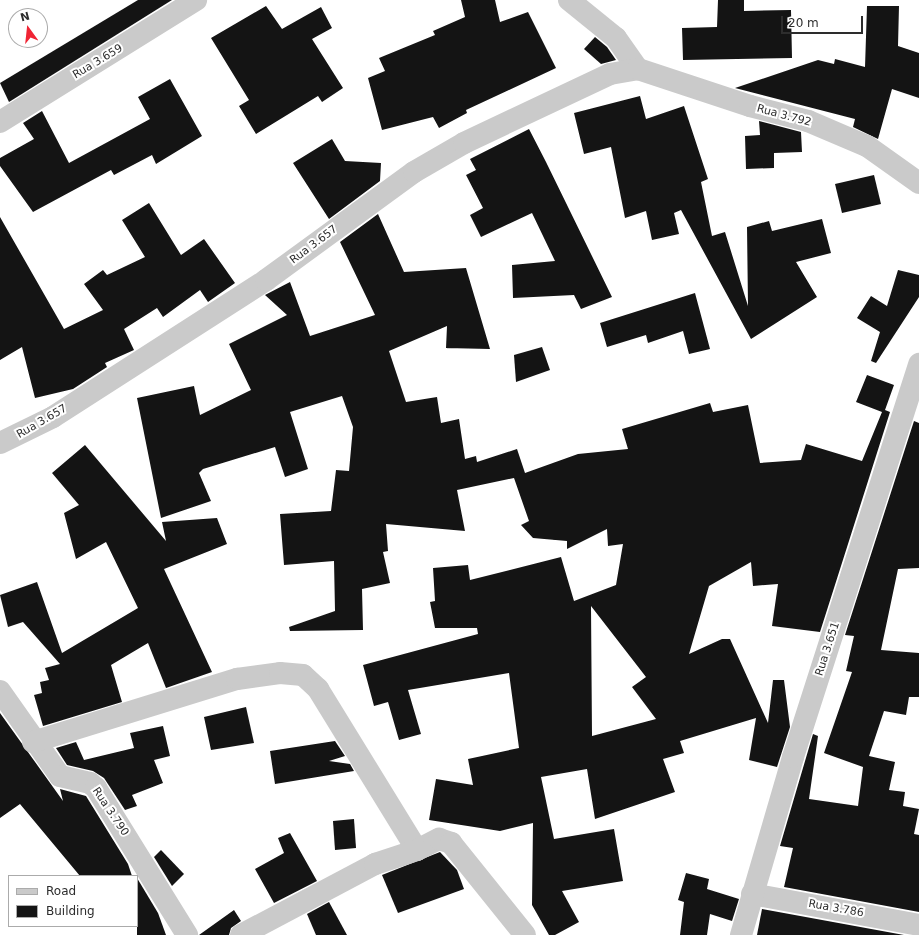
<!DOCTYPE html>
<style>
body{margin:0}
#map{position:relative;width:919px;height:935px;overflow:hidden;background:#fff;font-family:"DejaVu Sans",sans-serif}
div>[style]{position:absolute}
.building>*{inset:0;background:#141414}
.minor>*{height:22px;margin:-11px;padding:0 11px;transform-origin:11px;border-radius:11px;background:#cacaca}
span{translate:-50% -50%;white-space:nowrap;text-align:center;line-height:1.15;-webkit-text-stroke:4px #fff;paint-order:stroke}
.street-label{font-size:11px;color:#2d2d2d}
.legend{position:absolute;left:8px;top:875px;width:130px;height:52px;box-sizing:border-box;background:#fff;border:1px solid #ababab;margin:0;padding:5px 7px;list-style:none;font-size:12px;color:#2d2d2d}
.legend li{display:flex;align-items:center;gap:8px;height:20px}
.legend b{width:20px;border:1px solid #ababab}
.north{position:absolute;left:8px;top:8px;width:40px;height:40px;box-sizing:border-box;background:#fff;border:1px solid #ababab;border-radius:50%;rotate:345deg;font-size:11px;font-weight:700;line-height:16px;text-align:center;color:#2d2d2d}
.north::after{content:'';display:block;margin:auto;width:14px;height:18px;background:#f02434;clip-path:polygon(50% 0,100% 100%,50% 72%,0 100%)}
.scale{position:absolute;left:781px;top:16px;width:82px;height:18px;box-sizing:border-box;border:2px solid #2d2d2d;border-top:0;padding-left:5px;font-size:12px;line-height:14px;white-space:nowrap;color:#2d2d2d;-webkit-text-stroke:3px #fff;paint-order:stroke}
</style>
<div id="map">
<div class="building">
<div style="clip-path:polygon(138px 0,172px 0,9px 102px,0 83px)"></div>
<div style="clip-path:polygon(461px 0,495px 0,500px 22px,528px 12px,556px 68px,466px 110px,467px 113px,439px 128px,433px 117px,382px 130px,368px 78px,385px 71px,379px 58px,435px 35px,433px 31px,465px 17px)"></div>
<div style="clip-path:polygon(718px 0,744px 0,744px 11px,791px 10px,792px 58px,683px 60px,682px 28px,717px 27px)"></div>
<div style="clip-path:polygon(266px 6px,282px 29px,321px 7px,332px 28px,312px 39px,343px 88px,322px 102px,318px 96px,256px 134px,239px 106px,249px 100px,211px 38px)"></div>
<div style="clip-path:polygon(867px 6px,899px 6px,898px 46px,919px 53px,919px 98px,892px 89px,878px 139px,853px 127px,855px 119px,735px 88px,818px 60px,834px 64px,835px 59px,865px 67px)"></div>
<div style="clip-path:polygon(595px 37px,607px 47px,616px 60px,601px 64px,584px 49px)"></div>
<div style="clip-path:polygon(170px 79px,202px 136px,156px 164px,152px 155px,114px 175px,111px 170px,33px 212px,0 166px,0 158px,34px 139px,23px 123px,42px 111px,69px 163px,150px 119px,138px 97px)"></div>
<div style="clip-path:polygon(640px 96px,646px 119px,684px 106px,708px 179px,701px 182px,712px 236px,725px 232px,748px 306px,747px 227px,769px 221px,772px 231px,822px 219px,831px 253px,796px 262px,817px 297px,751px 339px,681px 210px,674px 213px,679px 234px,652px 240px,646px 211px,625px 218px,611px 147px,584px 154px,574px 113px)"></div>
<div style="clip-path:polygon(759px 121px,801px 132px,802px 152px,774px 153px,774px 168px,746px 169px,745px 136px,760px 135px)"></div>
<div style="clip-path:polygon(529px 129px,546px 162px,612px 297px,581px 309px,574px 295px,513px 298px,512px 265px,555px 261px,532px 213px,481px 237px,470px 215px,483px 208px,466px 175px,476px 170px,470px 159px)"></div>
<div style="clip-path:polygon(332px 139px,345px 161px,381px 163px,380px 181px,329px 219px,293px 163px)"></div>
<div style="clip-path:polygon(874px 175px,881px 204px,842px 213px,835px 184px)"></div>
<div style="clip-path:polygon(149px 203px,181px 255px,204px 239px,235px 283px,208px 302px,200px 290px,163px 317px,157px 308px,124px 329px,134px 350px,105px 363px,107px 367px,73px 389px,35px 398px,22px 347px,0 360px,0 217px,64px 329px,103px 310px,84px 284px,103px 270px,107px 275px,145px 257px,122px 220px)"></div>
<div style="clip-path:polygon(evenodd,378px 214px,404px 272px,466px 268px,490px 349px,446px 348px,447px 326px,389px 351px,406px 402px,437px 397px,441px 423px,459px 419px,465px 459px,476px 456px,477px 462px,517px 449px,525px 473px,578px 454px,628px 449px,622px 429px,710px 403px,713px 412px,748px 405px,760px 463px,801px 460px,806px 444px,862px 461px,882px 412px,856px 402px,867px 375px,894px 385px,885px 410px,890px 412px,820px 632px,772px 626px,778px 584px,753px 586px,751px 562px,709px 586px,689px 654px,722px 639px,730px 639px,768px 723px,773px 680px,784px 680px,790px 727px,777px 767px,749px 760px,756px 718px,680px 741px,684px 753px,663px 759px,675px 792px,595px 819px,587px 769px,541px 777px,554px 839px,614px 829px,623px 881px,562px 891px,579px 922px,555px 935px,549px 935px,532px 905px,533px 823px,500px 831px,429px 820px,436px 779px,473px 785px,468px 759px,519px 748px,509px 673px,408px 690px,421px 734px,399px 740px,388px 702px,374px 706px,363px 665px,478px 634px,477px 628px,435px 628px,430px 602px,435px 601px,433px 568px,468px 565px,470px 580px,561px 557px,574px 601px,616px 585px,623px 544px,608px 546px,607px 529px,567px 549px,567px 541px,533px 538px,521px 525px,529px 521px,514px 478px,457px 490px,465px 531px,386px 524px,388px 551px,383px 552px,390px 583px,362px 589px,363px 630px,290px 631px,289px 627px,335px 611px,334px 561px,284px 565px,280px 514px,331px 511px,336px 470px,349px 471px,353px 427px,342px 396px,290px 412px,308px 469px,285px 477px,275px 447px,203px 469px,199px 473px,211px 501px,161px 518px,137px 398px,194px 386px,200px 415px,251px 390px,229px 344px,287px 315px,265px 295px,290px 282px,310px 336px,375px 315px,340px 242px,378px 214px,591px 606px,646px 677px,632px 687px,656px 719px,592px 736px,591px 606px)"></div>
<div style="clip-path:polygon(898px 270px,919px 275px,919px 297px,876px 363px,871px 361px,880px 332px,857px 318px,871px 296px,887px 306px)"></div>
<div style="clip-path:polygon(695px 293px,710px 349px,689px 354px,683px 331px,648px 343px,646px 335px,607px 347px,600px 323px)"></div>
<div style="clip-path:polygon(542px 347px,550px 370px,516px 382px,514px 355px)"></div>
<div style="clip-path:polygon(914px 421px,919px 423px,919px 568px,898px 569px,881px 650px,919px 653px,919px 697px,909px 697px,906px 715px,884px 711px,869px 756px,895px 762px,889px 790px,905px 792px,903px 806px,919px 809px,914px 834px,919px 835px,919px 912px,784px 887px,793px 848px,780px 846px,813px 734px,818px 736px,809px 799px,858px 806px,863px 767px,824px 753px,852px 672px,846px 671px,854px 636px,845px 635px)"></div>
<div style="clip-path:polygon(85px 445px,166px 541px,162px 522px,217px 518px,227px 544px,164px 569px,212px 672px,166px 688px,148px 643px,111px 665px,122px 702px,43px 726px,34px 695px,42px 693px,40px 682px,49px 680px,45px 668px,60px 664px,23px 622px,8px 627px,0 595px,37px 582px,62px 653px,138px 608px,106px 542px,76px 559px,64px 513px,79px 505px,52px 473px)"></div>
<div style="clip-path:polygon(246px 707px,254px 743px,211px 750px,204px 717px)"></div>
<div style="clip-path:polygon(0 713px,63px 801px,60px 789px,86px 796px,128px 864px,132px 876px,80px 876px,20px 804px,0 818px)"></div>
<div style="clip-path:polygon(163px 726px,170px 756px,154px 760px,163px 783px,132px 795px,137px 806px,125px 810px,104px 778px,93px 771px,67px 765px,56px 748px,76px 742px,84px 760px,134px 748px,130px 733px)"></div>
<div style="clip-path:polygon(335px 741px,345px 756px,329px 761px,350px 764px,354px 771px,275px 784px,270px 751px)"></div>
<div style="clip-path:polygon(354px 819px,356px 848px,335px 850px,333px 821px)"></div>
<div style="clip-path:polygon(290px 833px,317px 881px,274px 903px,255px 869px,284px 853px,278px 838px)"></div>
<div style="clip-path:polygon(161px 850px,184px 874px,172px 886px,154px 857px)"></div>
<div style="clip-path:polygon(440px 852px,457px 870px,464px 889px,398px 913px,382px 875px)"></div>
<div style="clip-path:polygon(686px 873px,709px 879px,707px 889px,739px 899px,732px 921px,710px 914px,707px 935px,680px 935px,684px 902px,678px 900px)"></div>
<div style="clip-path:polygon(137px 878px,158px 913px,166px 935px,137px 935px)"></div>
<div style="clip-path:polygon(329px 902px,347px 935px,316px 935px,307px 914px)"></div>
<div style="clip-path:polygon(762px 909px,904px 935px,757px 935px)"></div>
<div style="clip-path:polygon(234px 910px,241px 921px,231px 928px,229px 935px,199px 935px)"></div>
</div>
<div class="minor">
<div style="left:569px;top:0;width:60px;rotate:39deg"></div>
<div style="left:616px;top:38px;width:38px;rotate:55deg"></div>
<div style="left:0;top:122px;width:231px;rotate:-31.9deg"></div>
<div style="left:0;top:443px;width:59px;rotate:-26.1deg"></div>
<div style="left:53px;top:417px;width:253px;rotate:-32.7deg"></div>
<div style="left:266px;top:280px;width:183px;rotate:-36.1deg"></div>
<div style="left:414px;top:172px;width:58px;rotate:-30.1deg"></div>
<div style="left:464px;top:143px;width:161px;rotate:-25.3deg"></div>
<div style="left:610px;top:74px;width:28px;rotate:-10deg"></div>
<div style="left:638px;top:69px;width:118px;rotate:18.3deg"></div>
<div style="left:750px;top:106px;width:60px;rotate:14.5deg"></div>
<div style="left:808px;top:121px;width:64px;rotate:23deg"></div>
<div style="left:867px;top:146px;width:64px;rotate:35.4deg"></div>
<div style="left:0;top:691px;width:104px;rotate:54.8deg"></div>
<div style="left:60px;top:776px;width:31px;rotate:13deg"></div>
<div style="left:90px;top:783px;width:8px;rotate:40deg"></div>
<div style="left:96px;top:788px;width:173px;rotate:58.2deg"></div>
<div style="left:33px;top:742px;width:214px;rotate:-17.2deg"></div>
<div style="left:237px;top:679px;width:43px;rotate:-7.9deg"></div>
<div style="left:280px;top:673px;width:23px;rotate:5deg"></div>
<div style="left:303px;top:675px;width:21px;rotate:43deg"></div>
<div style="left:318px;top:689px;width:189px;rotate:58.4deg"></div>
<div style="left:417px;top:850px;width:25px;rotate:-27deg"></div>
<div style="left:439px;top:839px;width:13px;rotate:18deg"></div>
<div style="left:451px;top:843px;width:118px;rotate:51.2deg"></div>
<div style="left:752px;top:894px;width:170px;rotate:10.5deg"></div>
<div style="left:241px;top:935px;width:152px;rotate:-27.9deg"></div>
<div style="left:375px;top:864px;width:44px;rotate:-18.4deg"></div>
<div style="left:741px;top:935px;width:185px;rotate:-73.7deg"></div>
<div style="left:793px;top:757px;width:413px;rotate:-72.2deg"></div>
</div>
<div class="street-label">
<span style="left:98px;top:62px;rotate:-31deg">Rua 3.659</span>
<span style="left:784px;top:116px;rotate:15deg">Rua 3.792</span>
<span style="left:314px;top:245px;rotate:-37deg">Rua 3.657</span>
<span style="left:42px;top:422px;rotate:-30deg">Rua 3.657</span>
<span style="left:828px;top:649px;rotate:-72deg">Rua 3.651</span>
<span style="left:110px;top:812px;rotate:56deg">Rua 3.790</span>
<span style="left:836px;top:909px;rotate:10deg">Rua 3.786</span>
</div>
<ul class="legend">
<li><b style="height:5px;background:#cacaca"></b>Road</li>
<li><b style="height:11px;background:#141414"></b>Building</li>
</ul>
<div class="north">N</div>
<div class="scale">20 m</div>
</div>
